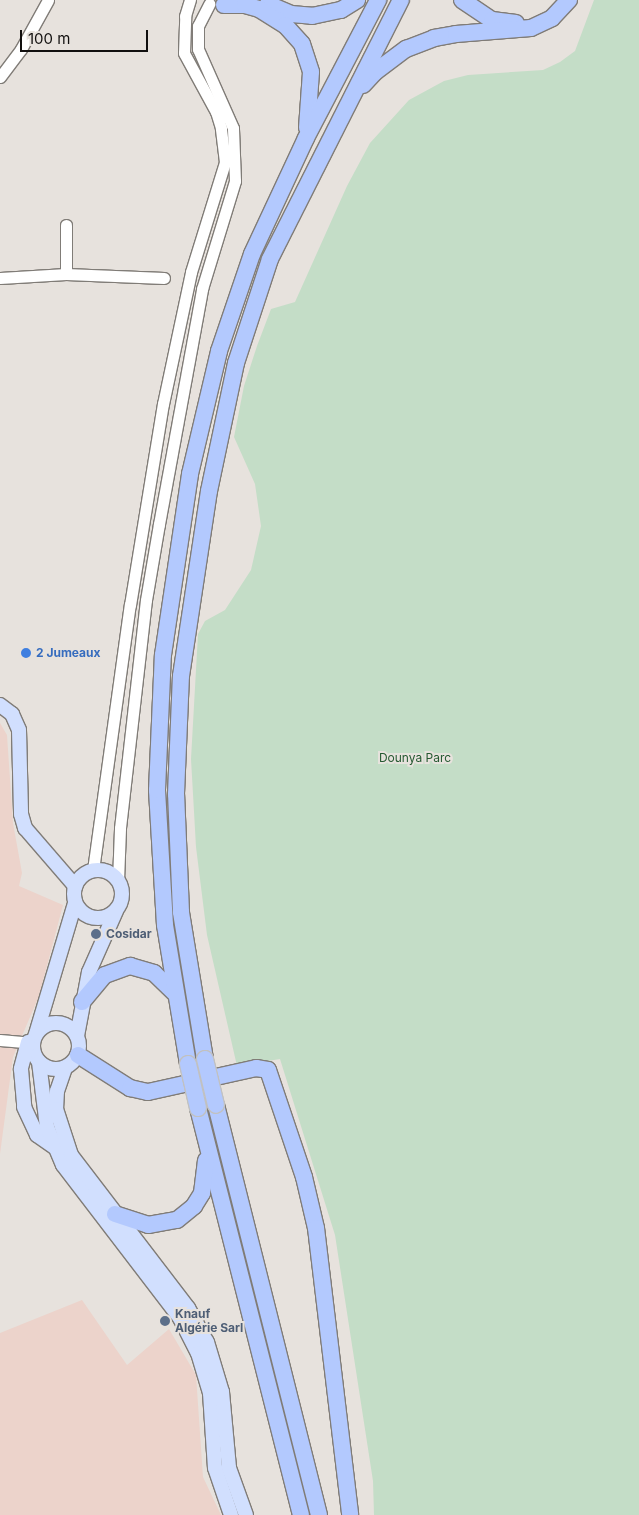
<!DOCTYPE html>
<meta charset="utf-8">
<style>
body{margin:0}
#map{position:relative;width:639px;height:1515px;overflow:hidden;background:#e7e2dd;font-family:Inter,sans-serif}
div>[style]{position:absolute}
.industrial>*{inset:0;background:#ecd3cb}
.green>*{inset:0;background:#c4ddc7}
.roads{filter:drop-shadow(1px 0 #807c77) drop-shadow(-1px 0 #807c77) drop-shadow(0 1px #807c77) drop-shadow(0 -1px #807c77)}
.minor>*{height:11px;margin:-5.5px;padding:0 5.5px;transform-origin:5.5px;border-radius:5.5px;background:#fff}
.major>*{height:14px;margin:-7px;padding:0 7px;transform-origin:7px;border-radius:7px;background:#d1dffe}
.major>.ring{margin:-7px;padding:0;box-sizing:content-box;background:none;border:14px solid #d1dffe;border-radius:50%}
.highway>*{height:16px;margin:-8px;padding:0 8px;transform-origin:8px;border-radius:8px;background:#b3c9fe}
.bridges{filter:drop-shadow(1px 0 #c1c1c1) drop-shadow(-1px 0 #c1c1c1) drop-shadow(0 1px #c1c1c1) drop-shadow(0 -1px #c1c1c1)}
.highway-bridge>*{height:16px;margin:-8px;padding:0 8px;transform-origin:8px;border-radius:8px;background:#b3c9fe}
.dots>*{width:14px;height:14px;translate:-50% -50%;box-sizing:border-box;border:2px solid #e7e2dd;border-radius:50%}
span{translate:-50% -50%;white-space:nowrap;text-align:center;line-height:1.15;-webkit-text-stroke:4px #e7e2dd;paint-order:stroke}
.shop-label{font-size:12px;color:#366cbe;font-weight:700}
.left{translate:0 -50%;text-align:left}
.park-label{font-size:12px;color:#255931}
.service-label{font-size:12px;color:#4e5e75;font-weight:700}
.scale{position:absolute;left:20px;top:30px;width:128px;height:22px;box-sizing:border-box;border:2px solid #12100f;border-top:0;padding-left:6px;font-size:15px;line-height:18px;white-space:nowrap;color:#12100f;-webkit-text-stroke:4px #e7e2dd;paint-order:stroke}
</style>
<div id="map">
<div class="industrial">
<div style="clip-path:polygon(0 723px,7px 735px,13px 823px,22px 873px,19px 886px,63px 905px,39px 996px,13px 1057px,0 1154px)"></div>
<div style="clip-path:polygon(82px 1300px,127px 1365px,169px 1329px,196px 1375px,203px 1477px,221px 1515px,0 1515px,0 1333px)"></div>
</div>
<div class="green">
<div style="clip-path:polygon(594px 0,639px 0,639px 1515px,374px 1515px,373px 1481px,335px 1235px,280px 1059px,237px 1066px,207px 935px,196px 847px,191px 759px,198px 634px,205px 621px,225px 610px,251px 570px,261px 526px,255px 484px,234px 437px,244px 386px,257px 346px,271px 309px,295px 302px,347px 186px,370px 143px,409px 100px,444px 81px,468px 75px,543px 70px,560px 62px,575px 51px)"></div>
</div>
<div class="roads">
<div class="minor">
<div style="left:0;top:77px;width:35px;rotate:-53deg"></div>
<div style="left:21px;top:49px;width:56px;rotate:-61.1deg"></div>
<div style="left:66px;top:274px;width:49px;rotate:-90deg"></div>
<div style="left:0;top:278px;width:66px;rotate:-3.5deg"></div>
<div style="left:66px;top:274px;width:98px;rotate:2.3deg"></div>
<div style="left:93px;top:870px;width:268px;rotate:-82.1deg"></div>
<div style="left:130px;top:605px;width:204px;rotate:-80.7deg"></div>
<div style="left:163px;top:404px;width:135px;rotate:-78deg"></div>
<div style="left:191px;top:272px;width:115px;rotate:-72.8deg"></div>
<div style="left:225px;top:162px;width:34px;rotate:-97deg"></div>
<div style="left:221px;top:128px;width:17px;rotate:-107deg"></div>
<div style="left:216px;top:112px;width:67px;rotate:-118.5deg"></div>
<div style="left:184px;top:53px;width:37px;rotate:-88deg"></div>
<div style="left:185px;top:16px;width:17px;rotate:-73deg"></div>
<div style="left:118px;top:881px;width:53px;rotate:-87.8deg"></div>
<div style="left:120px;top:828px;width:229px;rotate:-83.5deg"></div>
<div style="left:146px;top:600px;width:77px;rotate:-80.3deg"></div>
<div style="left:159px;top:524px;width:239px;rotate:-79.6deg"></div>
<div style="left:202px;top:289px;width:113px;rotate:-73deg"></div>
<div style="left:235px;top:181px;width:53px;rotate:-92.2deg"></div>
<div style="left:233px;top:128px;width:86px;rotate:-113.9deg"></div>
<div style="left:198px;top:49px;width:23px;rotate:-90deg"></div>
<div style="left:198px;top:26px;width:25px;rotate:-63deg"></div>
<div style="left:0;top:1040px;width:33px;rotate:5deg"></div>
</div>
<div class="major">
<div style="left:0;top:705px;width:15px;rotate:37deg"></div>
<div style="left:12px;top:714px;width:17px;rotate:66deg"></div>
<div style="left:19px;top:730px;width:84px;rotate:88.6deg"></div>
<div style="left:21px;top:814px;width:15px;rotate:74deg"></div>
<div style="left:25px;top:828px;width:77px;rotate:49.2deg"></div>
<div class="ring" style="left:74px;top:870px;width:34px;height:34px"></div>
<div class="ring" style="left:33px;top:1023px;width:32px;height:32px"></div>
<div style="left:36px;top:1034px;width:137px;rotate:-73.4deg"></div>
<div style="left:77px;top:1036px;width:65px;rotate:-79.4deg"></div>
<div style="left:89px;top:972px;width:67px;rotate:-66.1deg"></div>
<div style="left:28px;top:1042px;width:28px;rotate:105deg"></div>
<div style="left:21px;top:1069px;width:38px;rotate:85deg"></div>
<div style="left:24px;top:1107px;width:31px;rotate:65deg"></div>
<div style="left:37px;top:1135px;width:21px;rotate:35deg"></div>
<div style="left:39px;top:1062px;width:65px;rotate:83deg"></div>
<div style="left:47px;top:1127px;width:41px;rotate:67.2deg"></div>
<div style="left:63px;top:1165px;width:193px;rotate:52.6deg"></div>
<div style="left:180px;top:1318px;width:39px;rotate:63deg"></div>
<div style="left:198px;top:1353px;width:42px;rotate:73.3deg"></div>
<div style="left:210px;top:1393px;width:75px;rotate:86.2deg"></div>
<div style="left:215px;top:1468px;width:50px;rotate:71.2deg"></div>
<div style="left:65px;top:1068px;width:24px;rotate:109deg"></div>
<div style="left:57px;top:1091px;width:18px;rotate:93deg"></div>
<div style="left:56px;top:1109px;width:48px;rotate:71.9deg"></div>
<div style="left:71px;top:1155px;width:193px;rotate:52.6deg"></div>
<div style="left:188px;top:1308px;width:39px;rotate:61deg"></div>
<div style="left:207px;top:1342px;width:52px;rotate:73.3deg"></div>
<div style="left:222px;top:1392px;width:76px;rotate:84.7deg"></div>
<div style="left:229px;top:1468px;width:50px;rotate:70.1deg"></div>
</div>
<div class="highway">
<div style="left:462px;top:0;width:36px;rotate:34deg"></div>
<div style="left:492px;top:20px;width:24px;rotate:7deg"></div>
<div style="left:268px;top:4px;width:25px;rotate:23deg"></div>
<div style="left:291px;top:14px;width:21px;rotate:5deg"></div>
<div style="left:312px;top:16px;width:30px;rotate:-12deg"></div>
<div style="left:341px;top:10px;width:19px;rotate:-32deg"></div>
<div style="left:224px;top:5px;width:21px"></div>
<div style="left:245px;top:5px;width:15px;rotate:16deg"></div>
<div style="left:259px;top:9px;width:31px;rotate:32deg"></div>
<div style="left:285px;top:25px;width:25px;rotate:48deg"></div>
<div style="left:302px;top:44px;width:29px;rotate:72deg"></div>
<div style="left:311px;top:72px;width:56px;rotate:94.1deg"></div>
<div style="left:363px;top:85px;width:18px;rotate:-47deg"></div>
<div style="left:375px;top:72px;width:39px;rotate:-37deg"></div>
<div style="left:406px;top:49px;width:30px;rotate:-21deg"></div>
<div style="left:434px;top:38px;width:22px;rotate:-10deg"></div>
<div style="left:456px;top:34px;width:75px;rotate:-4.6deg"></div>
<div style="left:531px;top:28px;width:23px;rotate:-25deg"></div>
<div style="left:552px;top:18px;width:25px;rotate:-47deg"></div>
<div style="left:82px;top:1002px;width:35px;rotate:-50deg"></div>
<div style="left:105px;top:975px;width:27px;rotate:-20deg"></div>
<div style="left:130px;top:966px;width:25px;rotate:16deg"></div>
<div style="left:154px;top:973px;width:28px;rotate:44deg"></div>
<div style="left:78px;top:1055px;width:62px;rotate:32.4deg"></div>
<div style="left:130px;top:1088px;width:18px;rotate:13deg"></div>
<div style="left:148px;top:1092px;width:111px;rotate:-12.5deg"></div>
<div style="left:256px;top:1068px;width:12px;rotate:9deg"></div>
<div style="left:268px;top:1070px;width:113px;rotate:71.4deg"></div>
<div style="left:304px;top:1177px;width:52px;rotate:76.8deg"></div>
<div style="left:316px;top:1228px;width:289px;rotate:83.2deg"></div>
<div style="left:205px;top:1059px;width:149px;rotate:-99.3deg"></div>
<div style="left:181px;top:912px;width:118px;rotate:-92.4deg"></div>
<div style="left:176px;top:794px;width:118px;rotate:-87.6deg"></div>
<div style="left:181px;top:676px;width:187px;rotate:-81.4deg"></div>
<div style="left:209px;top:491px;width:131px;rotate:-78.1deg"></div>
<div style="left:236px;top:363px;width:109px;rotate:-71.9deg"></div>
<div style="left:270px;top:259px;width:290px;rotate:-63.2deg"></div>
<div style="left:188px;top:1064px;width:141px;rotate:-99.4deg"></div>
<div style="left:165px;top:925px;width:135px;rotate:-93.4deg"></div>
<div style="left:157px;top:790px;width:135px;rotate:-87.5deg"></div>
<div style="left:163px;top:655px;width:183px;rotate:-81.5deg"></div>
<div style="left:190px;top:474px;width:126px;rotate:-76.7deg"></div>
<div style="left:219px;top:351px;width:102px;rotate:-71.2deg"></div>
<div style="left:252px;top:254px;width:128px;rotate:-65deg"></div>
<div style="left:306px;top:138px;width:156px;rotate:-62.4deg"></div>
<div style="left:216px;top:1105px;width:423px;rotate:75.9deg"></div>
<div style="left:198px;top:1108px;width:420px;rotate:75.8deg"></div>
<div style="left:115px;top:1214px;width:35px;rotate:18deg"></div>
<div style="left:148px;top:1225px;width:29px;rotate:-10deg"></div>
<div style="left:177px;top:1220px;width:22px;rotate:-39deg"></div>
<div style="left:194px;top:1206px;width:15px;rotate:-58deg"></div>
<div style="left:202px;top:1193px;width:33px;rotate:-83deg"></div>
</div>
</div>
<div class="bridges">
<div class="highway-bridge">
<div style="left:205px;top:1059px;width:47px;rotate:76.6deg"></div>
<div style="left:188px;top:1064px;width:45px;rotate:77.2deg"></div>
</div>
</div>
<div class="dots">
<div style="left:26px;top:653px;background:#3f7fe0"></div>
<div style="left:96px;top:934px;background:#5c6f8a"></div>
<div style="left:165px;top:1321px;background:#5c6f8a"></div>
</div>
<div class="shop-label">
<span class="left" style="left:36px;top:653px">2 Jumeaux</span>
</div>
<div class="park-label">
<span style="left:415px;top:758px">Dounya Parc</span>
</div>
<div class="service-label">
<span class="left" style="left:106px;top:934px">Cosidar</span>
<span class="left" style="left:175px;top:1321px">Knauf<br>Algérie Sarl</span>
</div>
<div class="scale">100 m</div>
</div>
